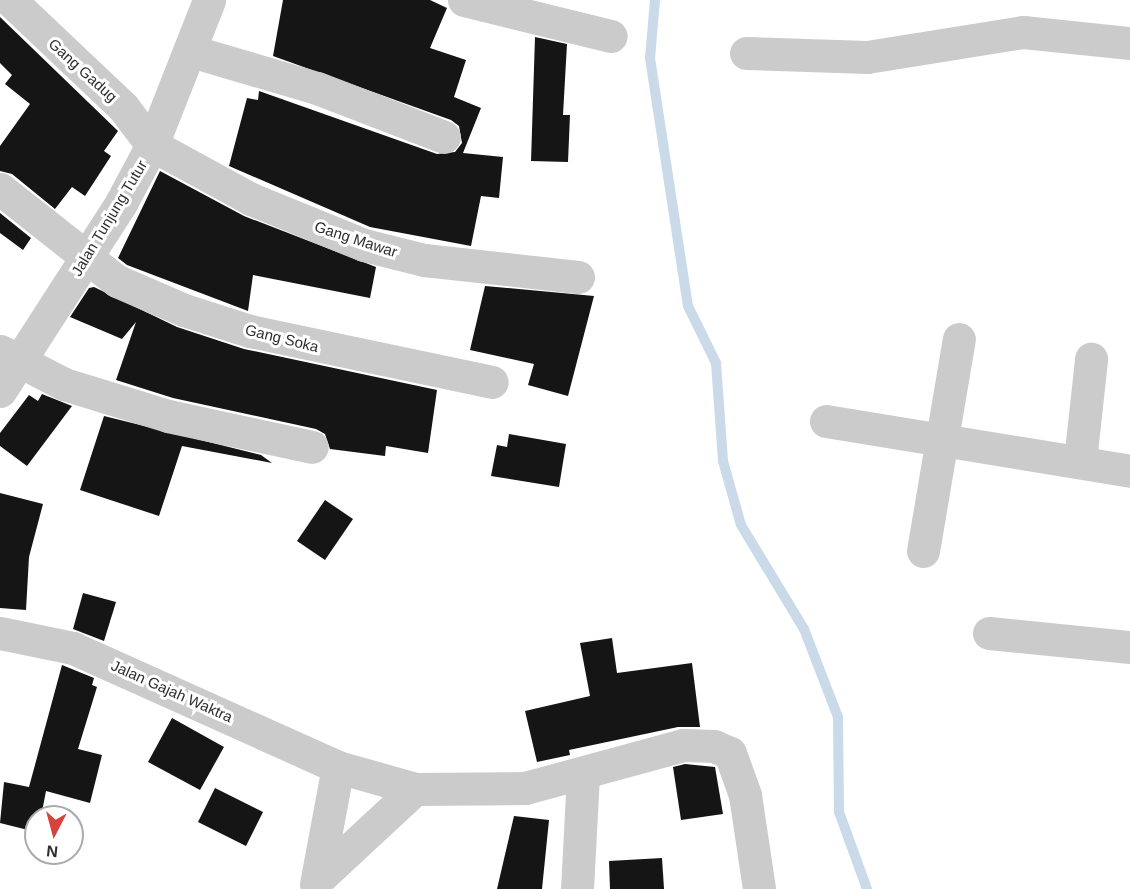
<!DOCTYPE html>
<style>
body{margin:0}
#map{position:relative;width:1130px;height:889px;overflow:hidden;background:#fff;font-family:Helvetica,sans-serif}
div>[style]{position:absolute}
.stream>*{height:10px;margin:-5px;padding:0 5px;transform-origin:5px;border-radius:5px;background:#cadae9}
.building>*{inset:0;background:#151515}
.minor>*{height:33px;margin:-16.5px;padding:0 16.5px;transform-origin:16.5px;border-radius:16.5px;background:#cbcbcb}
span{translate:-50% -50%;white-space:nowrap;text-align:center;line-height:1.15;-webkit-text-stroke:6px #fff;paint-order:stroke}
.street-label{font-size:15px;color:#2e2e2e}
.north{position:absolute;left:24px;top:805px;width:60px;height:60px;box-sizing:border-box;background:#fff;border:2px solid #ababab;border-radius:50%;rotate:186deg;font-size:16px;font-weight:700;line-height:24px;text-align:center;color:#2e2e2e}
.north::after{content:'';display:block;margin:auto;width:21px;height:27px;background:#d8423d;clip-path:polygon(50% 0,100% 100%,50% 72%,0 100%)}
</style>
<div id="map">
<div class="stream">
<div style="left:655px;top:0;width:58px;rotate:94.9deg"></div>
<div style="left:650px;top:58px;width:251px;rotate:81.3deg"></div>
<div style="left:688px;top:306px;width:64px;rotate:63.8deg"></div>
<div style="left:716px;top:363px;width:98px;rotate:85.9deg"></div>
<div style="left:723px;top:461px;width:66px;rotate:74.3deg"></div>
<div style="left:741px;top:525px;width:122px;rotate:58.8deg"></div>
<div style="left:804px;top:629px;width:94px;rotate:68.9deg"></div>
<div style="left:838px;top:717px;width:95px;rotate:89.4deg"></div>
<div style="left:839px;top:812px;width:82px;rotate:70deg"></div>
</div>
<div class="building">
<div style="clip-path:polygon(283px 0,430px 0,447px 8px,430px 48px,466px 60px,454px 97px,481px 108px,463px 153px,503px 157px,499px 198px,481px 196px,471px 246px,370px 227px,229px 166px,247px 98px,258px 100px,259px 91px,437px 154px,455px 152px,462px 143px,459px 126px,451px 120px,273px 56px)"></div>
<div style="clip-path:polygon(0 17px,118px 131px,104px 151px,111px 156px,85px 196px,72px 187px,55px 209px,12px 174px,0 171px,0 146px,30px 104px,5px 84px,12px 75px,0 63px)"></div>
<div style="clip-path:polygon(535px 37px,567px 44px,563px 115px,570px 115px,568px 162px,531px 161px)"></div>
<div style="clip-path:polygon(160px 171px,244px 216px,376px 267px,370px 298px,253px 275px,248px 311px,127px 265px,118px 258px)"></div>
<div style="clip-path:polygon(0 213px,31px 238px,23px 250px,0 233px)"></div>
<div style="clip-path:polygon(485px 286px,594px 296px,568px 396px,528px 385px,534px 364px,470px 350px)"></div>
<div style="clip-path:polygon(94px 287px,177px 327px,244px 349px,437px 390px,428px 453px,386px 446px,385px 456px,330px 449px,325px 434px,316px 429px,173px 398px,116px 380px,136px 322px,122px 339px,70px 317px,89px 288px)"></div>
<div style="clip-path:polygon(42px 394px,72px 406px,27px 466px,0 446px,0 433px,29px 395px,38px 401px)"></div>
<div style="clip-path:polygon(104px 416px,261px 455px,272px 463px,182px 446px,159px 516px,80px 490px)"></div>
<div style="clip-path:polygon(509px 434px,566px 444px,559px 487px,491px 476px,497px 445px,507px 447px)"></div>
<div style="clip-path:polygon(0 493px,43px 504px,29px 557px,26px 610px,0 608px)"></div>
<div style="clip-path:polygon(325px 500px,353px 519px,325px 560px,297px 541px)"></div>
<div style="clip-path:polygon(83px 593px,116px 602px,104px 641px,73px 629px)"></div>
<div style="clip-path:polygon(612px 638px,617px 673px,692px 663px,700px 727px,678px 727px,569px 750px,570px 755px,537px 762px,525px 711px,590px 696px,580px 643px)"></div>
<div style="clip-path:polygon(62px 665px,94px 678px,92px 685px,97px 687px,78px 749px,102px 755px,90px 803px,46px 791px,41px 817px,36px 817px,36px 832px,0 823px,4px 782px,29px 787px)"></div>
<div style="clip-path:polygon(172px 718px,224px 747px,200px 790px,148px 762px)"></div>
<div style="clip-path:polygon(685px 764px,715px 767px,723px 814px,681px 820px,673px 767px)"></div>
<div style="clip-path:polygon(215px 788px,263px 812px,246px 846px,198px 822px)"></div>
<div style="clip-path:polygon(514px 816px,549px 820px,542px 889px,497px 889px)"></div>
<div style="clip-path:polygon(662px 858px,664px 889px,610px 889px,609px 861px)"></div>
</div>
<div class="minor">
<div style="left:10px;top:0;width:156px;rotate:43.4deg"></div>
<div style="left:123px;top:107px;width:48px;rotate:52.7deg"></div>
<div style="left:152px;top:145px;width:113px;rotate:28.6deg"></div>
<div style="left:251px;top:199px;width:122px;rotate:22.2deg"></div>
<div style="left:364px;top:245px;width:62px;rotate:14deg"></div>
<div style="left:424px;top:260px;width:155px;rotate:6.3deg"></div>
<div style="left:464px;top:0;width:151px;rotate:13.8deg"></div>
<div style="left:191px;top:51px;width:131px;rotate:16.4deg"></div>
<div style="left:317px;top:88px;width:136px;rotate:21.1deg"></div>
<div style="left:746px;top:53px;width:121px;rotate:1.9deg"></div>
<div style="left:867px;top:57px;width:158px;rotate:-9.1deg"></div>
<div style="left:1023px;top:32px;width:108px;rotate:5.9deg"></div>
<div style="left:0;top:189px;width:149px;rotate:38.2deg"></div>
<div style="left:117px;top:281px;width:73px;rotate:23.4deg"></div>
<div style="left:184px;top:310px;width:69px;rotate:17.7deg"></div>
<div style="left:250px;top:331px;width:247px;rotate:11.9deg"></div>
<div style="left:0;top:351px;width:72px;rotate:27.3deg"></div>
<div style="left:64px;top:384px;width:109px;rotate:17.1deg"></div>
<div style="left:168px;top:416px;width:147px;rotate:12.1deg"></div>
<div style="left:0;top:391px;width:224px;rotate:-57.2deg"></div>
<div style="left:121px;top:203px;width:66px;rotate:-61.9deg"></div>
<div style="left:152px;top:145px;width:156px;rotate:-68.5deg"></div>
<div style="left:826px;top:421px;width:308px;rotate:9.3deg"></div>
<div style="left:1080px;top:461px;width:103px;rotate:-83.8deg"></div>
<div style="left:923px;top:551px;width:215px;rotate:-80.4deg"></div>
<div style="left:0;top:633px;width:75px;rotate:11.6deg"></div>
<div style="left:73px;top:648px;width:290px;rotate:24.2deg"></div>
<div style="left:338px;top:767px;width:80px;rotate:15.9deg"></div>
<div style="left:415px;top:789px;width:110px;rotate:-0.5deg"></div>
<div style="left:525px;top:788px;width:164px;rotate:-15.2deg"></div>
<div style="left:683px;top:745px;width:31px;rotate:2deg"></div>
<div style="left:714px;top:746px;width:17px;rotate:24deg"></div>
<div style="left:730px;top:753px;width:45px;rotate:70.3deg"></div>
<div style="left:745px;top:795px;width:95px;rotate:81.5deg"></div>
<div style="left:989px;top:633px;width:142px;rotate:5.7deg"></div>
<div style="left:318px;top:879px;width:132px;rotate:-42.9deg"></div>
<div style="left:316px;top:884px;width:119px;rotate:-79.4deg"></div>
<div style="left:577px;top:889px;width:114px;rotate:-87deg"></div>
</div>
<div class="street-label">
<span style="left:83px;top:70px;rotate:42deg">Gang Gadug</span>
<span style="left:109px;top:218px;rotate:-59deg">Jalan Tunjung Tutur</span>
<span style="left:356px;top:239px;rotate:18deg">Gang Mawar</span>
<span style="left:282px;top:338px;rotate:14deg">Gang Soka</span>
<span style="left:172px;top:691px;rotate:24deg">Jalan Gajah Waktra</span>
</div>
<div class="north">N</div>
</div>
